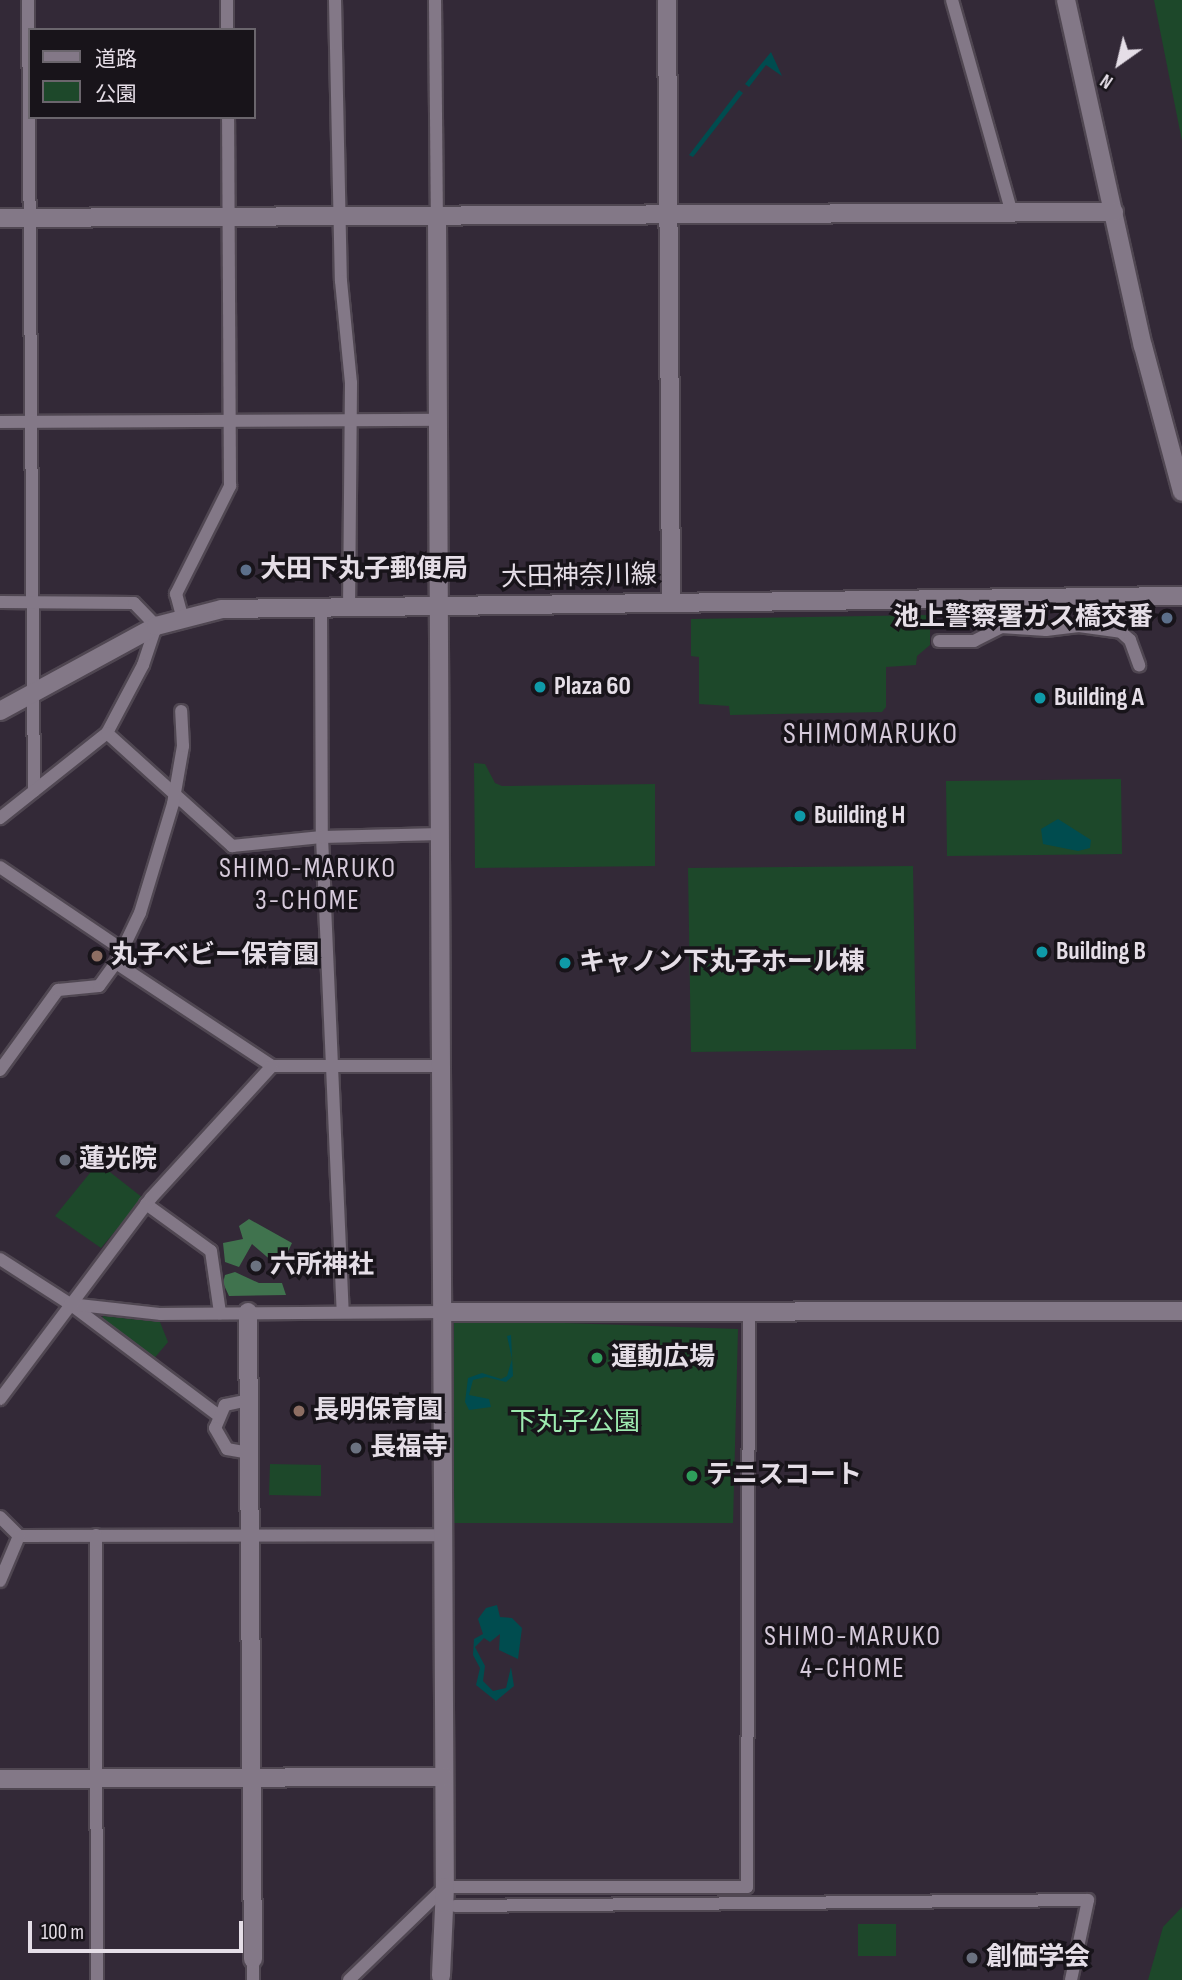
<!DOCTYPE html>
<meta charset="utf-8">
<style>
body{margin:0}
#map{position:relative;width:1182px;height:1980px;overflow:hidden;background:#332937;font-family:"Sofia Sans Condensed","Noto Sans JP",sans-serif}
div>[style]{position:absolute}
.green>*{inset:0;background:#1d482a}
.forest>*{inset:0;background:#40734e}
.water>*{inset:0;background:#004c4f}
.roads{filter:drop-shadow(2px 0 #504752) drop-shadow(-2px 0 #504752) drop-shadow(0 2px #504752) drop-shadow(0 -2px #504752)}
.street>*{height:12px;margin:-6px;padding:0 6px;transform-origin:6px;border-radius:6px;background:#837887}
.secondary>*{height:18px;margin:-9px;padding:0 9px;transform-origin:9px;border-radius:9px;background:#837887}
.dots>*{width:19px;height:19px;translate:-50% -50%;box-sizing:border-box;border:4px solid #18141a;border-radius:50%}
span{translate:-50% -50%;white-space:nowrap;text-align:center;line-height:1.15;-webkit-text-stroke:7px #18141a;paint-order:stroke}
.poi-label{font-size:26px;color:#e5dee7;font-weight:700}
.left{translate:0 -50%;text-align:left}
.right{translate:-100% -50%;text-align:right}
.street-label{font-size:26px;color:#e5dee7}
.park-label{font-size:26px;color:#9deab0}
.neighbourhood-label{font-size:28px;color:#d6cadb;letter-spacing:2px}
.quarter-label{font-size:30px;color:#d6cadb;letter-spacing:2px}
.legend{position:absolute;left:28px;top:28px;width:228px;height:91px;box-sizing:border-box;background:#18141a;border:2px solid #6a656c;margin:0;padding:9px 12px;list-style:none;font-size:21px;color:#e5dee7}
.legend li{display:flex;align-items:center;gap:14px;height:35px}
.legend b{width:35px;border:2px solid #6a656c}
.north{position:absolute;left:1084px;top:28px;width:70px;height:70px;-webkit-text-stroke:5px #18141a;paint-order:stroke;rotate:214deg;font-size:19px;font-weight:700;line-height:28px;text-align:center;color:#e5dee7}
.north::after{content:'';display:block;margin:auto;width:24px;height:32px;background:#e5dee7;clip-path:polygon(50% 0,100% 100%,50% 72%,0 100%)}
.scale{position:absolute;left:28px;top:1921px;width:215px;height:32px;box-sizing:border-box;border:4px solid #e5dee7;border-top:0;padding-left:9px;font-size:21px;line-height:24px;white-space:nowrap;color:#e5dee7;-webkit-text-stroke:5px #18141a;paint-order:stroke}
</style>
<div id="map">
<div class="green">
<div style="clip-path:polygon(1154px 0,1182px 0,1182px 141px)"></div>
<div style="clip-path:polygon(930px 615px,930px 645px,917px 656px,916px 665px,886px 667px,886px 707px,882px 712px,730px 715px,729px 706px,699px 704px,699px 657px,691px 656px,691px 619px)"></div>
<div style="clip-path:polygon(474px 763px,485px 764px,495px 783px,502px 786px,655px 784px,655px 866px,475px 868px)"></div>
<div style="clip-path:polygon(1121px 779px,1122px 854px,947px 856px,946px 781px)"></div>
<div style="clip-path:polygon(913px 866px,916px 1049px,691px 1052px,688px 868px)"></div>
<div style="clip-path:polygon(92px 1158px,143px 1198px,101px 1248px,55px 1216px,94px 1168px,88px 1163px)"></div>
<div style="clip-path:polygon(103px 1316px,160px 1322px,168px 1342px,152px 1361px,100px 1324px)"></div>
<div style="clip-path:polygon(454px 1319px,738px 1329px,733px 1523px,453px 1523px)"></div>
<div style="clip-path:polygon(270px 1464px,321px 1465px,321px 1496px,269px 1495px)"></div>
<div style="clip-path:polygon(1182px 1907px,1182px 1980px,1148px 1980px,1163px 1927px)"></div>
<div style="clip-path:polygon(858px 1924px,896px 1924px,896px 1956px,858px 1956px)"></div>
</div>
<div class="forest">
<div style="clip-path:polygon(249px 1219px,292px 1243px,280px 1268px,252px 1244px,239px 1267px,225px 1262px,223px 1243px,243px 1239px,239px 1226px)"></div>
<div style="clip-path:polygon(235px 1272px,259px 1283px,282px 1283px,286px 1295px,229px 1296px,223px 1283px,225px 1275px)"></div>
</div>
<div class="water">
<div style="clip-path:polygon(771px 52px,782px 76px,766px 65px,749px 87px,745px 84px)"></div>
<div style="clip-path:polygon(739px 90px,743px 93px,693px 157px,689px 155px)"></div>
<div style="clip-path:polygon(1058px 819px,1091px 840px,1090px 848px,1078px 851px,1043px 844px,1041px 829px)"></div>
<div style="clip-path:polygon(511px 1335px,513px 1376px,506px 1382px,486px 1377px,473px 1380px,469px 1395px,489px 1399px,491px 1407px,469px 1410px,465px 1402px,468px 1378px,482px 1373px,501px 1379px,507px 1376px,512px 1359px,507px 1336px)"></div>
<div style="clip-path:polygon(497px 1605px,500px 1617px,512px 1618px,522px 1628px,518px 1659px,499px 1650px,500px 1634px,490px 1642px,484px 1638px,475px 1647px,485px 1666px,483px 1681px,493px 1691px,506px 1688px,511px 1667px,514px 1686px,496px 1701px,476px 1685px,480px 1668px,473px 1655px,474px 1639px,483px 1634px,478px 1619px,486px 1608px)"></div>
</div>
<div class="roads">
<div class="street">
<div style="left:28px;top:0;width:791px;rotate:89.57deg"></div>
<div style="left:227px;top:0;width:30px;rotate:90deg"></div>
<div style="left:335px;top:0;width:281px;rotate:88.8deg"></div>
<div style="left:341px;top:281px;width:102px;rotate:84.4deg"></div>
<div style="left:351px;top:383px;width:223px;rotate:90.5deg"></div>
<div style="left:435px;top:0;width:217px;rotate:89.5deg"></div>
<div style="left:952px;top:0;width:221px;rotate:74.3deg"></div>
<div style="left:0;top:422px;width:439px;rotate:-0.3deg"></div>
<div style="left:0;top:602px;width:134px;rotate:0.4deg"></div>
<div style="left:134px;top:603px;width:32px;rotate:46deg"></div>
<div style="left:156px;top:626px;width:41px;rotate:108.4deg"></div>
<div style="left:143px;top:665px;width:77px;rotate:117.9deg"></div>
<div style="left:107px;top:733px;width:137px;rotate:141.5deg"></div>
<div style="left:321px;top:606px;width:231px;rotate:89.8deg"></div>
<div style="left:322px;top:837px;width:475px;rotate:87.5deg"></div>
<div style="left:182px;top:616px;width:23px;rotate:-105deg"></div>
<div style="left:176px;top:594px;width:121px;rotate:-63.4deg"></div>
<div style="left:230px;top:486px;width:369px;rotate:-90.3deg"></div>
<div style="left:939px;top:641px;width:35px"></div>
<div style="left:974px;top:641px;width:30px;rotate:-27deg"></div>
<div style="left:1001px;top:627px;width:45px;rotate:3.8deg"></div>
<div style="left:1046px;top:630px;width:33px;rotate:-7deg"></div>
<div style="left:1079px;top:626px;width:42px;rotate:8.1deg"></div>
<div style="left:1121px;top:632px;width:12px;rotate:42deg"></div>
<div style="left:1130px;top:640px;width:27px;rotate:70deg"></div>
<div style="left:107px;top:733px;width:169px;rotate:42.1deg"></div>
<div style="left:232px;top:846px;width:90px;rotate:-5.7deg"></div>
<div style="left:322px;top:837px;width:119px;rotate:-1.4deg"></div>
<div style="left:0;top:867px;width:148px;rotate:34deg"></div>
<div style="left:116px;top:963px;width:187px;rotate:33.4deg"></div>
<div style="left:272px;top:1066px;width:170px"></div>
<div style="left:0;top:1070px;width:99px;rotate:-54.1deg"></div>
<div style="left:58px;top:990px;width:41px;rotate:-5.6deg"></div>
<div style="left:99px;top:986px;width:29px;rotate:-54deg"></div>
<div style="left:116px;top:963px;width:55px;rotate:-64.4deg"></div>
<div style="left:140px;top:913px;width:114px;rotate:-73.2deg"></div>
<div style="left:173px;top:804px;width:59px;rotate:-80.2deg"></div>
<div style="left:183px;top:746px;width:35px;rotate:-93deg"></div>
<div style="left:146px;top:1204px;width:80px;rotate:35.9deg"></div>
<div style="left:211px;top:1251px;width:63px;rotate:81.7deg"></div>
<div style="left:0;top:1259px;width:83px;rotate:32.7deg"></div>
<div style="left:70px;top:1304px;width:185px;rotate:36.9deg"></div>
<div style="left:70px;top:1304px;width:92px;rotate:6.3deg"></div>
<div style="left:161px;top:1314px;width:280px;rotate:-0.4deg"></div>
<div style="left:0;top:1399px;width:251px;rotate:-53.1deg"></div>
<div style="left:151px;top:1198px;width:179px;rotate:-47.5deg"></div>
<div style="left:249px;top:1400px;width:25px;rotate:168deg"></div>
<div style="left:225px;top:1405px;width:25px;rotate:113deg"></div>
<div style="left:215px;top:1428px;width:24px;rotate:60deg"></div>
<div style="left:227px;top:1449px;width:22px;rotate:10deg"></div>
<div style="left:0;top:1517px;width:27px;rotate:45deg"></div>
<div style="left:19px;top:1536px;width:424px;rotate:-0.1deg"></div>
<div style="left:96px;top:1535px;width:445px;rotate:89.9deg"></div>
<div style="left:0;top:1581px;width:49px;rotate:-67.1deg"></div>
<div style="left:455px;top:1906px;width:633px;rotate:-0.54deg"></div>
<div style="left:1088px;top:1900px;width:82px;rotate:102deg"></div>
<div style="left:253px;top:1959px;width:21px;rotate:90deg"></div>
<div style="left:349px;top:1980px;width:134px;rotate:-44.1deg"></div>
<div style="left:445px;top:1887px;width:302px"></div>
<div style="left:747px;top:1887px;width:574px;rotate:-89.8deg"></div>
</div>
<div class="secondary">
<div style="left:667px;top:0;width:602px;rotate:89.62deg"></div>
<div style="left:1066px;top:0;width:354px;rotate:77.5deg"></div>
<div style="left:1143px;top:346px;width:151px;rotate:75deg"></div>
<div style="left:437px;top:217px;width:1670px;rotate:89.73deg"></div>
<div style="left:445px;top:1887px;width:89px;rotate:92.6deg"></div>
<div style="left:0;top:218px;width:1114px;rotate:-0.31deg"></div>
<div style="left:0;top:711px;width:178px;rotate:-28.6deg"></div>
<div style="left:156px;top:626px;width:68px;rotate:-14.4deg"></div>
<div style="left:222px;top:609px;width:960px;rotate:-0.78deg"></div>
<div style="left:248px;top:1312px;width:647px;rotate:89.56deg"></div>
<div style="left:441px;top:1312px;width:741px;rotate:-0.08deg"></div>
<div style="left:0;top:1779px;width:444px;rotate:-0.3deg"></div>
</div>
</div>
<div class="dots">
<div style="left:246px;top:570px;background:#5c6f8a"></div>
<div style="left:1167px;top:618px;background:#5c6f8a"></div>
<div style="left:540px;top:687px;background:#0f9aa8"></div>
<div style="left:1040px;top:698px;background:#0f9aa8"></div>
<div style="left:800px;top:816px;background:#0f9aa8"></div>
<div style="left:1042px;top:952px;background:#0f9aa8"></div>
<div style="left:97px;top:956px;background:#8d6e63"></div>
<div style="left:565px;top:963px;background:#0f9aa8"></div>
<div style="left:65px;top:1160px;background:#6b7280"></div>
<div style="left:256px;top:1266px;background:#6b7280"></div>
<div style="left:597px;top:1358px;background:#2e9e5b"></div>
<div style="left:299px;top:1411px;background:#8d6e63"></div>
<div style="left:356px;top:1448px;background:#6b7280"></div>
<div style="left:692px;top:1476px;background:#2e9e5b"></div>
<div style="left:972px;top:1958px;background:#6b7280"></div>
</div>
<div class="poi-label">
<span class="left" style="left:260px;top:570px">大田下丸子郵便局</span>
<span class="right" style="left:1153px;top:618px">池上警察署ガス橋交番</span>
<span class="left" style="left:554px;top:687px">Plaza 60</span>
<span class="left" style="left:1054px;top:698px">Building A</span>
<span class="left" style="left:814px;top:816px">Building H</span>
<span class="left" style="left:1056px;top:952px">Building B</span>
<span class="left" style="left:111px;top:956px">丸子ベビー保育園</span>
<span class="left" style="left:579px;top:963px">キャノン下丸子ホール棟</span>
<span class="left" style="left:79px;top:1160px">蓮光院</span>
<span class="left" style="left:270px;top:1266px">六所神社</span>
<span class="left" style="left:611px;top:1358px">運動広場</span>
<span class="left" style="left:313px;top:1411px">長明保育園</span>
<span class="left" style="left:370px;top:1448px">長福寺</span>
<span class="left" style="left:706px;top:1476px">テニスコート</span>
<span class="left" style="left:986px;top:1958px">創価学会</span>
</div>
<div class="street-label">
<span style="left:579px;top:577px;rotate:-1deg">大田神奈川線</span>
</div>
<div class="park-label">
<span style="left:575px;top:1423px">下丸子公園</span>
</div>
<div class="neighbourhood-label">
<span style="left:308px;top:885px">SHIMO-MARUKO<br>3-CHOME</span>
<span style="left:853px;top:1653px">SHIMO-MARUKO<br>4-CHOME</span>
</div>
<div class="quarter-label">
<span style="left:871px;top:734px">SHIMOMARUKO</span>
</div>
<ul class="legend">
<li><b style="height:9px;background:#837887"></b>道路</li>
<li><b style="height:19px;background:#1d482a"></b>公園</li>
</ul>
<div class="north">N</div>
<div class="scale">100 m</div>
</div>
